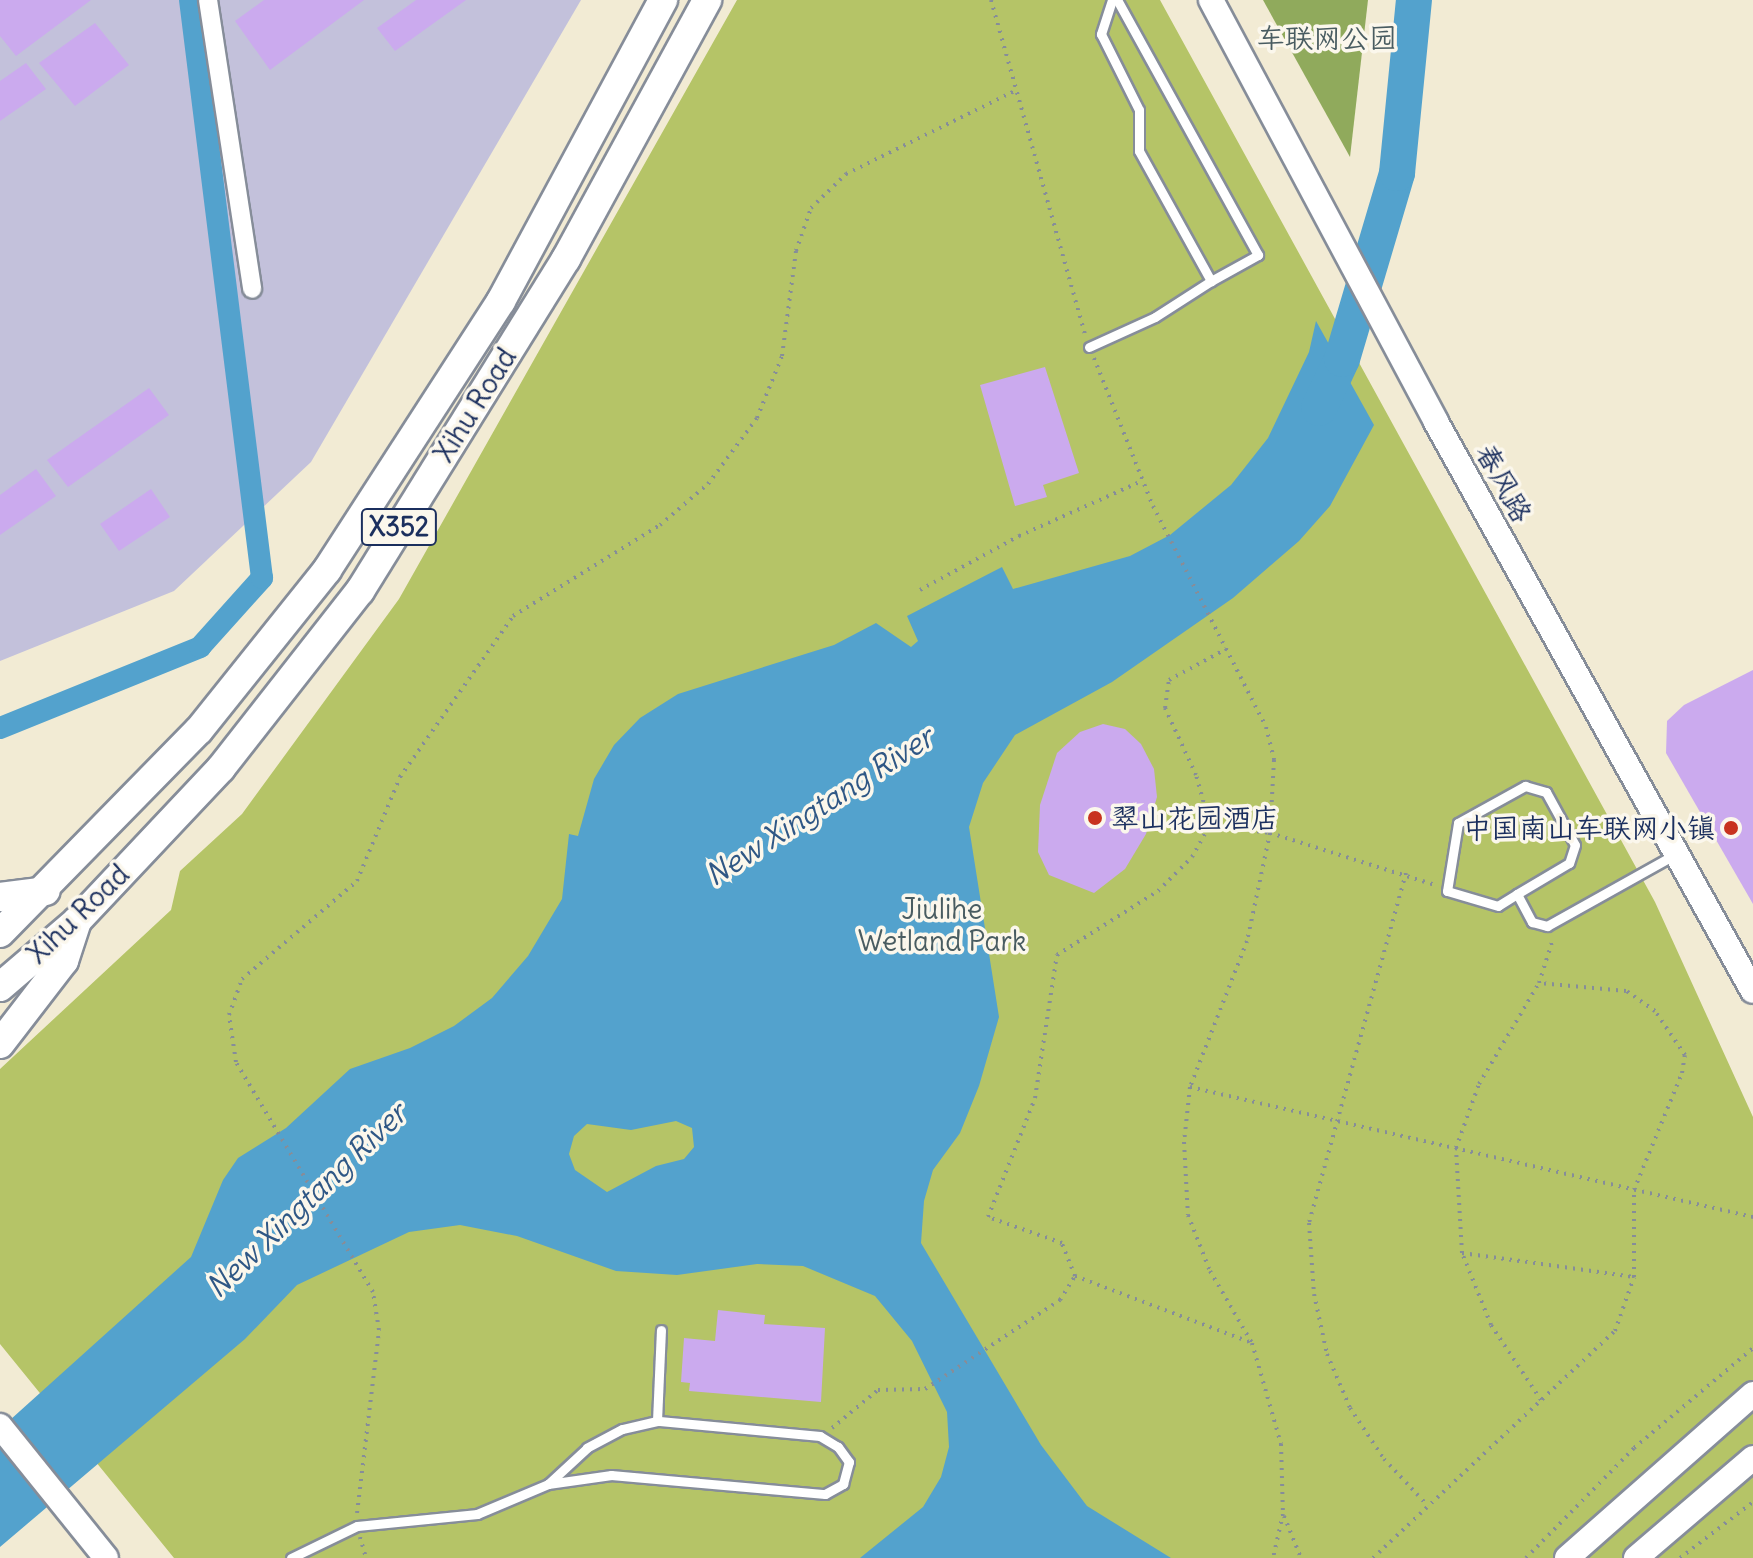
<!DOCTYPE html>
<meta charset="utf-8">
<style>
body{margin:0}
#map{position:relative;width:1753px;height:1558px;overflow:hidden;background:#f2ebd4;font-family:Delius,"LXGW WenKai TC",sans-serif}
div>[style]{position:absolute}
.industrial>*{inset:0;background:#c3c1db}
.green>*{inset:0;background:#b5c467}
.forest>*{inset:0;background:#90aa5c}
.water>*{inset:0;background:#53a2cd}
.canal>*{height:22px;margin:-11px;padding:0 11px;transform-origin:11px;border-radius:11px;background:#53a2cd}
.river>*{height:36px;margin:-18px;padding:0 18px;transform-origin:18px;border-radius:18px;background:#53a2cd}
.building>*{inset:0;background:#cbaaee}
.path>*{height:4px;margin-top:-2px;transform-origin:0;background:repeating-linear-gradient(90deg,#868d99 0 2px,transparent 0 8px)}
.roads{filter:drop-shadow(2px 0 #868d99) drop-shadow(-2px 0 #868d99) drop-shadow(0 2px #868d99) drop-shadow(0 -2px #868d99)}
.lane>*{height:9px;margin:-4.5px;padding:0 4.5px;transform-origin:4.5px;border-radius:4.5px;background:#fff}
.street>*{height:18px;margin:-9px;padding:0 9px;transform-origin:9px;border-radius:9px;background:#fff}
.secondary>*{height:24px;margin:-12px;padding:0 12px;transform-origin:12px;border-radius:12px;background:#fff}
.primary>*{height:28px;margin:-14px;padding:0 14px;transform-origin:14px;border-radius:14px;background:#fff}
.dots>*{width:22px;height:22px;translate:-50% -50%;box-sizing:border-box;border:4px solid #fbf7ec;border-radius:50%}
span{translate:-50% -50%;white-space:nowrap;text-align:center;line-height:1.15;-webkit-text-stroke:7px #fbf7ec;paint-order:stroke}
.shield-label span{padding:2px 6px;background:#fbf7ec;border:2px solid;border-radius:6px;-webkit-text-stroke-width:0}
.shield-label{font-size:26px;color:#1b2f5e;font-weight:700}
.park-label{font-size:28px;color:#495c61}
.street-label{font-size:28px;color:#1b2f5e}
.poi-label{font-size:28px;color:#1b2f5e}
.left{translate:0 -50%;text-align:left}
.right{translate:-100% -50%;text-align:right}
.water-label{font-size:30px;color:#2f5785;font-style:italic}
</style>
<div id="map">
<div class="industrial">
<div style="clip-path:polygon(0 0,581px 0,311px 462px,174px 591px,0 661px)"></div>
</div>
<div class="green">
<div style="clip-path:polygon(737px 0,1160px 0,1655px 902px,1753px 1117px,1753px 1558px,174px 1558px,0 1344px,0 1069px,171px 910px,180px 871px,242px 814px,399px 599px)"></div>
</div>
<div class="forest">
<div style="clip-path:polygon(1263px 0,1368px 0,1350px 157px)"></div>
</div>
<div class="water">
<div style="clip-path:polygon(evenodd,1316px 321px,1374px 425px,1330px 506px,1299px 541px,1233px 598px,1112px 682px,1015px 735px,983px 783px,969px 827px,999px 1017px,979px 1086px,960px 1133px,933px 1170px,924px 1201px,921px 1243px,1041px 1445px,1087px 1506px,1171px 1558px,860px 1558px,923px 1507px,941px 1477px,949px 1447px,947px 1412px,912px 1341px,875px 1296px,803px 1266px,757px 1264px,677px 1275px,616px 1271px,517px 1236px,460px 1225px,409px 1232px,297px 1285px,245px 1339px,0 1547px,0 1429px,191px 1257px,223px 1180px,238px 1158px,286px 1128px,350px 1069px,410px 1048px,454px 1026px,492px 998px,528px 956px,562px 899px,569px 834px,578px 836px,594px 779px,614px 745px,640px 718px,678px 694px,834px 645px,876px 623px,911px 647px,918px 641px,907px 616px,1002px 567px,1013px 589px,1130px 556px,1170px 535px,1231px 485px,1268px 438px,1309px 352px,1316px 321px,676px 1121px,692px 1128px,694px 1147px,684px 1159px,656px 1166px,607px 1192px,575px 1170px,569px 1154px,574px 1136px,587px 1124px,631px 1130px,676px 1121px)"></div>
</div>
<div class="canal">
<div style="left:0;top:728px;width:216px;rotate:-22deg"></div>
<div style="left:200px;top:647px;width:93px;rotate:-48.1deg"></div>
<div style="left:262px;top:578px;width:582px;rotate:-97.1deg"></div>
</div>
<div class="river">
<div style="left:1319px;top:408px;width:54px;rotate:-64.9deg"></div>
<div style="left:1342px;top:359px;width:194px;rotate:-73.5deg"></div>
<div style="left:1397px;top:173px;width:174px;rotate:-84.4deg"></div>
</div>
<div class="building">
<div style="clip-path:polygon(0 0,91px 0,16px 56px,0 36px)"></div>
<div style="clip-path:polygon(264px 0,364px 0,270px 70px,235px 21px)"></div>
<div style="clip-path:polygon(416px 0,466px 0,395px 51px,377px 28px)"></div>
<div style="clip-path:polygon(95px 23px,129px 65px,75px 106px,39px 63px)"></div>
<div style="clip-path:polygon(26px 63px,46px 89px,0 121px,0 81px)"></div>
<div style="clip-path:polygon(1045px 367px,1079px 473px,1043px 485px,1047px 497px,1015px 506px,980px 385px)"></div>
<div style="clip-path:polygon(149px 388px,169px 415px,68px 487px,47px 460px)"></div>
<div style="clip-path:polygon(36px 469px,56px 496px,0 535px,0 495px)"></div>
<div style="clip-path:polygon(151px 489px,170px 517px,119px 551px,100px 524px)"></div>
<div style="clip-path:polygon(1753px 670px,1753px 904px,1666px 753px,1667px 721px,1684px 705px)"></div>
<div style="clip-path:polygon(1103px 724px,1125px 729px,1141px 744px,1154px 769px,1157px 797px,1146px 834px,1125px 869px,1094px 893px,1049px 875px,1038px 852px,1040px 805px,1057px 753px,1080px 732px)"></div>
<div style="clip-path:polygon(718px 1310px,765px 1315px,764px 1324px,825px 1328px,821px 1402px,689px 1391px,690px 1383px,681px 1382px,684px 1338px,715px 1341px)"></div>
</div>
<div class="path">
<div style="left:991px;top:0;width:348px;rotate:74.3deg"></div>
<div style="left:1094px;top:358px;width:159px;rotate:68.3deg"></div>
<div style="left:1153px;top:506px;width:248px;rotate:62.9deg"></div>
<div style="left:1266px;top:727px;width:34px;rotate:76deg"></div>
<div style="left:1274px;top:760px;width:73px;rotate:93.1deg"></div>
<div style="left:1270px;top:833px;width:110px;rotate:102deg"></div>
<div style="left:1247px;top:941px;width:157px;rotate:111.3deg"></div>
<div style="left:1190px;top:1087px;width:55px;rotate:96.2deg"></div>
<div style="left:1184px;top:1142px;width:73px;rotate:86.9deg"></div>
<div style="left:1188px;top:1215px;width:60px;rotate:68.6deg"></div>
<div style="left:1210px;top:1271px;width:83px;rotate:59.7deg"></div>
<div style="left:1252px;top:1343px;width:105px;rotate:74deg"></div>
<div style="left:1281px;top:1444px;width:70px;rotate:88.4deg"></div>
<div style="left:1283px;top:1514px;width:45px;rotate:102.8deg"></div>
<div style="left:920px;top:590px;width:113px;rotate:-28.6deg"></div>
<div style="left:1019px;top:536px;width:135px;rotate:-24.1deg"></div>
<div style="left:1210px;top:825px;width:61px;rotate:7.6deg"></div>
<div style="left:1270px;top:833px;width:173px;rotate:17.5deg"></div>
<div style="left:1406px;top:873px;width:363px;rotate:105.5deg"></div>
<div style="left:1309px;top:1223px;width:71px;rotate:86deg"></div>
<div style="left:1314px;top:1294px;width:61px;rotate:77.8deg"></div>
<div style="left:1327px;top:1354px;width:59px;rotate:66.9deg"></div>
<div style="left:1350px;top:1408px;width:61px;rotate:56.3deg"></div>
<div style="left:1384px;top:1459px;width:64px;rotate:46.9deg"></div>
<div style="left:1190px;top:1087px;width:578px;rotate:13deg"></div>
<div style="left:1462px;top:1253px;width:174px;rotate:7.9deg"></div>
<div style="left:1075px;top:1276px;width:187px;rotate:20.7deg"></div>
<div style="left:1541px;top:1400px;width:90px;rotate:-123.7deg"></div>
<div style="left:1491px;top:1325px;width:78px;rotate:-111.9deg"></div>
<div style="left:1462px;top:1253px;width:105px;rotate:-93.3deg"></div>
<div style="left:1456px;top:1148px;width:68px;rotate:-70.2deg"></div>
<div style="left:1479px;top:1084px;width:117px;rotate:-59.3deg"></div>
<div style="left:1539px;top:983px;width:46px;rotate:-72.3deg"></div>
<div style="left:832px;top:1428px;width:60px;rotate:-39.6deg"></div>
<div style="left:878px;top:1390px;width:47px;rotate:-1.2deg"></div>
<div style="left:925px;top:1389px;width:162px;rotate:-33.4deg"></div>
<div style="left:1060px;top:1300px;width:28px;rotate:-58deg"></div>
<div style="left:1075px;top:1276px;width:35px;rotate:-112deg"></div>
<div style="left:1062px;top:1243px;width:78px;rotate:-160.6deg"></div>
<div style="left:988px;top:1217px;width:128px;rotate:-68.4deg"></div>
<div style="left:1035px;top:1098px;width:145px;rotate:-81.3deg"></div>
<div style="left:1057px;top:955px;width:120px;rotate:-32.4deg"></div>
<div style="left:1158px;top:891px;width:48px;rotate:-45deg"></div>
<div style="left:1192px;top:857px;width:37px;rotate:-61deg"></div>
<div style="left:1210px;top:825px;width:52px;rotate:-105.6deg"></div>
<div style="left:1196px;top:775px;width:74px;rotate:-114.8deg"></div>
<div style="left:1165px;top:708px;width:28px;rotate:-82deg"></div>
<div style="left:1169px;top:680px;width:65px;rotate:-28.5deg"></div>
<div style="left:357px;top:1513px;width:184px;rotate:-83.1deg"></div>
<div style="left:379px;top:1330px;width:38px;rotate:-99deg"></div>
<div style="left:373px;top:1292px;width:268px;rotate:-120.8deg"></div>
<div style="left:236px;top:1062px;width:48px;rotate:-98.5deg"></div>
<div style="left:229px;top:1015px;width:38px;rotate:-70deg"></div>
<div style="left:242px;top:979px;width:151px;rotate:-40.4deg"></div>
<div style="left:357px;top:881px;width:113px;rotate:-67.5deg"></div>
<div style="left:400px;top:777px;width:197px;rotate:-54.9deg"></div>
<div style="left:513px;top:616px;width:173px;rotate:-31.8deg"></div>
<div style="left:660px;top:525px;width:63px;rotate:-40.5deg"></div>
<div style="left:708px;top:484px;width:82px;rotate:-53.4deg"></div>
<div style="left:757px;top:418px;width:67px;rotate:-68deg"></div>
<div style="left:782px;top:356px;width:106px;rotate:-82.4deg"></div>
<div style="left:796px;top:251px;width:46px;rotate:-70.8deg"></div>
<div style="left:811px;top:208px;width:49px;rotate:-44.2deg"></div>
<div style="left:846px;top:174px;width:188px;rotate:-26.2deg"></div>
<div style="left:1284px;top:1516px;width:45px;rotate:68deg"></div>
<div style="left:360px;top:1537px;width:22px;rotate:74deg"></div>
<div style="left:1373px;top:1558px;width:332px;rotate:-43.2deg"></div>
<div style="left:1615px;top:1331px;width:57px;rotate:-70.6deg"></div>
<div style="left:1634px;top:1277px;width:87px;rotate:-90deg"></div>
<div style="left:1634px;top:1190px;width:126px;rotate:-67.7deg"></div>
<div style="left:1682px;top:1073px;width:18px;rotate:-81deg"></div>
<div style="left:1685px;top:1055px;width:53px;rotate:-124.3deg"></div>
<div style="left:1655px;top:1011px;width:35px;rotate:-145deg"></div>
<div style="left:1626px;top:991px;width:87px;rotate:-174.7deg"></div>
<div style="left:1526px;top:1558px;width:154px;rotate:-45.5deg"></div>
<div style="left:1634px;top:1448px;width:155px;rotate:-40deg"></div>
<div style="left:1680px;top:1558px;width:92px;rotate:-37.5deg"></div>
</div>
<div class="roads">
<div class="lane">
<div style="left:1112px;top:0;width:36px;rotate:108deg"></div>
<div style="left:1101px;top:34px;width:85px;rotate:63.4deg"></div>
<div style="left:1139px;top:110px;width:41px;rotate:90deg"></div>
<div style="left:1139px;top:151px;width:149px;rotate:61deg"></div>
<div style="left:1211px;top:281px;width:54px;rotate:-29deg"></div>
<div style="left:1258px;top:255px;width:291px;rotate:-118.9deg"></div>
<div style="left:1089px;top:347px;width:72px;rotate:-24.4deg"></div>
<div style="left:1155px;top:317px;width:67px;rotate:-32.7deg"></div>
<div style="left:1517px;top:894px;width:22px;rotate:148deg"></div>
<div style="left:1498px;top:906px;width:53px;rotate:-163.6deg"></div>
<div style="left:1447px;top:891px;width:69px;rotate:-80.8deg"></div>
<div style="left:1458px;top:823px;width:77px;rotate:-28.9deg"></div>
<div style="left:1525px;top:786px;width:22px;rotate:16deg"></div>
<div style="left:1546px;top:792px;width:60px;rotate:61.3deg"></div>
<div style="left:1575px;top:845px;width:19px;rotate:108deg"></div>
<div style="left:1569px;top:863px;width:61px;rotate:149.2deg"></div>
<div style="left:1517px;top:894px;width:32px;rotate:62deg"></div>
<div style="left:1532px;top:922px;width:16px;rotate:15deg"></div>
<div style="left:1547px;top:926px;width:145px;rotate:-29.2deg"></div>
<div style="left:657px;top:1421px;width:91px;rotate:-87.5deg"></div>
<div style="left:291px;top:1558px;width:73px;rotate:-25.9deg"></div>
<div style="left:357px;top:1526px;width:121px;rotate:-5.7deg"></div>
<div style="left:477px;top:1514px;width:77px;rotate:-22.9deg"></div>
<div style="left:548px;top:1484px;width:64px;rotate:-8.1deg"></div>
<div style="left:611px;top:1475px;width:215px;rotate:5.1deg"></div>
<div style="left:825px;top:1494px;width:21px;rotate:-29deg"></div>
<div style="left:843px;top:1484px;width:23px;rotate:-75deg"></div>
<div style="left:849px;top:1462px;width:19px;rotate:-126deg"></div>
<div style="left:838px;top:1447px;width:21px;rotate:-149deg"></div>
<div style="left:820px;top:1436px;width:164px;rotate:-174.7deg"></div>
<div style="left:657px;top:1421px;width:36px;rotate:167deg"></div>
<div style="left:622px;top:1429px;width:40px;rotate:152deg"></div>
<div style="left:587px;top:1448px;width:53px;rotate:137.3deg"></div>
</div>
<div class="street">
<div style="left:208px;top:0;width:292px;rotate:81.3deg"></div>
</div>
<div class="secondary">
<div style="left:1211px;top:0;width:478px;rotate:61.9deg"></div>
<div style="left:1436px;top:422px;width:651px;rotate:60.88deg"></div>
<div style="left:0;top:1426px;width:169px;rotate:51.2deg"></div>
<div style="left:1567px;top:1558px;width:248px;rotate:-41.4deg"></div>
<div style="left:1636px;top:1558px;width:154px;rotate:-40.5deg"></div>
</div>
<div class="primary">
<div style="left:0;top:897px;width:46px;rotate:-7.4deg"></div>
<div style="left:0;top:933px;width:284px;rotate:-45.6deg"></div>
<div style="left:199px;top:730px;width:205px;rotate:-51.3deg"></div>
<div style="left:327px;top:570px;width:320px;rotate:-57.1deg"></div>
<div style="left:501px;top:301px;width:342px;rotate:-61.7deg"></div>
<div style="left:0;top:987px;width:101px;rotate:-40.6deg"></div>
<div style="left:77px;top:921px;width:210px;rotate:-46.7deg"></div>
<div style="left:221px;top:768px;width:225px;rotate:-51.9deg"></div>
<div style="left:360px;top:591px;width:391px;rotate:-58.2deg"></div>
<div style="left:566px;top:259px;width:295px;rotate:-61.4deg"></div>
<div style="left:0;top:1044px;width:105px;rotate:-52.4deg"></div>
<div style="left:64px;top:961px;width:42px;rotate:-72deg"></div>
</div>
</div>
<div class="dots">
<div style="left:1095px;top:818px;background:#c8321e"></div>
<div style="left:1731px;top:828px;background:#c8321e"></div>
</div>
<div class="shield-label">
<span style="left:399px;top:527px">X352</span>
</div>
<div class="park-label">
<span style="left:1327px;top:38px">车联网公园</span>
<span style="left:942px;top:925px">Jiulihe<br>Wetland Park</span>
</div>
<div class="street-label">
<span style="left:475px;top:405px;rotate:-58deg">Xihu Road</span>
<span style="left:1504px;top:483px;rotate:61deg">春风路</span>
<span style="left:78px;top:914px;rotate:-44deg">Xihu Road</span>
</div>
<div class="poi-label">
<span class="left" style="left:1111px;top:818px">翠山花园酒店</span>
<span class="right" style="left:1715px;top:828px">中国南山车联网小镇</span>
</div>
<div class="water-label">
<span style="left:819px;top:806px;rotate:-33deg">New Xingtang River</span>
<span style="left:306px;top:1200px;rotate:-44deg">New Xingtang River</span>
</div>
</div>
